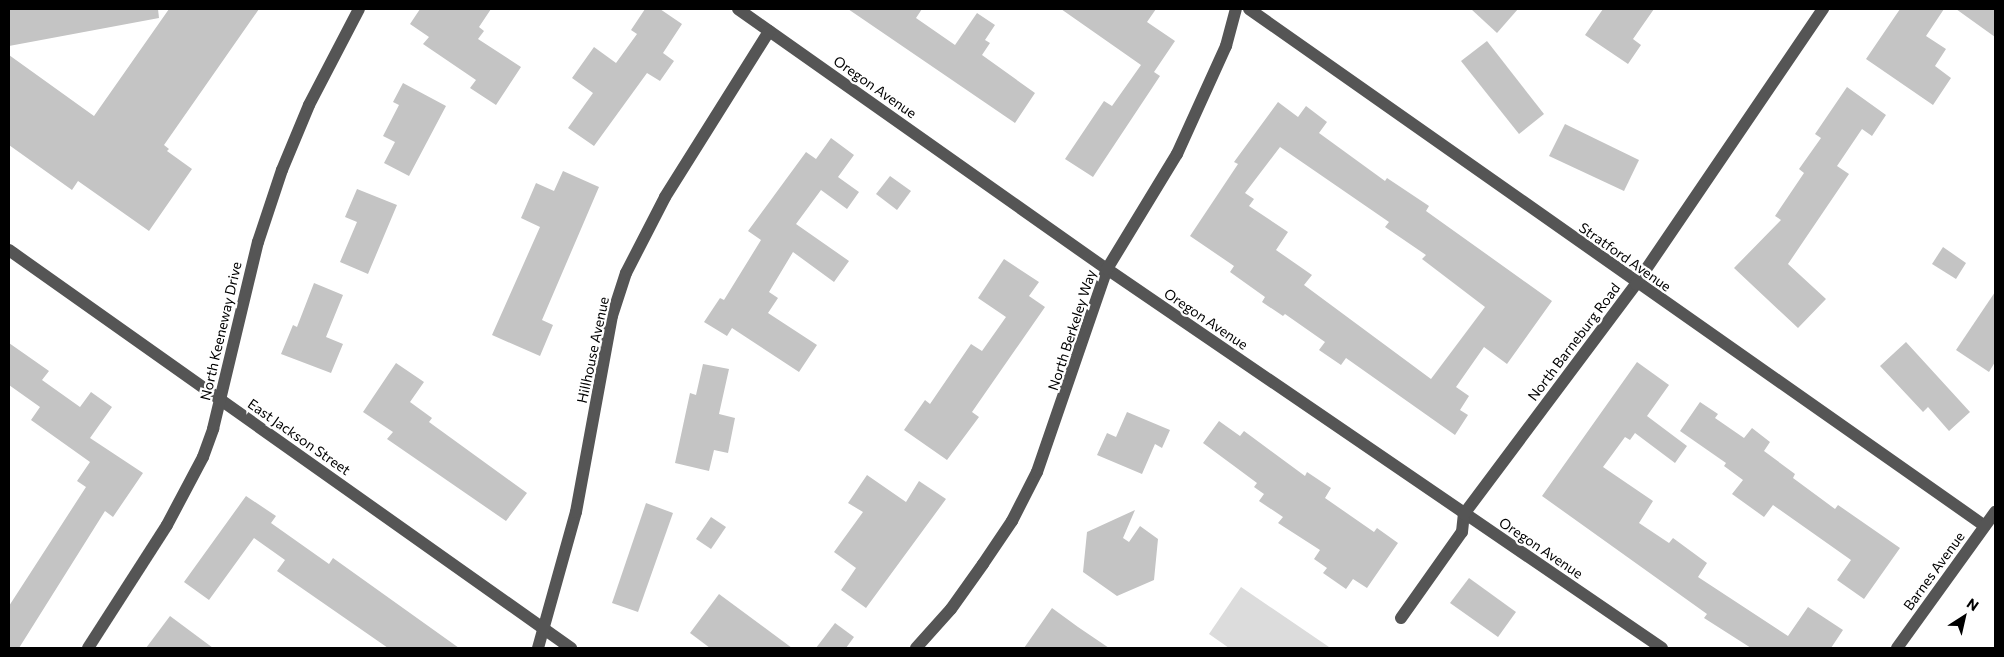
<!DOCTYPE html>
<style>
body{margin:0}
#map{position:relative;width:2004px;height:657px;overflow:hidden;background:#fff;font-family:Commissioner,sans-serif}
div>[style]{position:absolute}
.green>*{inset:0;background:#dcdcdc}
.building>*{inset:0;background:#c4c4c4}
.minor>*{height:12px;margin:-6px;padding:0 6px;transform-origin:6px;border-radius:6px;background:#555}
span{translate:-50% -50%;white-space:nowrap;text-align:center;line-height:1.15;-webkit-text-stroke:4.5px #fff;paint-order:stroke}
.street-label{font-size:14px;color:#000}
.frame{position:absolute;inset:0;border:10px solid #000;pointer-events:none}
.north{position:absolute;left:1939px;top:592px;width:50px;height:50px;-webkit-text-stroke:4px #fff;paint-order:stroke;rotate:35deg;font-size:14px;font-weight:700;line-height:20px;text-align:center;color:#000}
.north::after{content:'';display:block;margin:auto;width:18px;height:22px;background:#000;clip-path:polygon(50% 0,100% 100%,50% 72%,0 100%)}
</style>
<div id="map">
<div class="green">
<div style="clip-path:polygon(1241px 587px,1329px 647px,1229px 648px,1209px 634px)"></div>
</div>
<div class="building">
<div style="clip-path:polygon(9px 9px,158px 9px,159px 18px,9px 46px)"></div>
<div style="clip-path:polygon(169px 9px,259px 9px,164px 145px,169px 149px,167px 151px,192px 169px,149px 231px,78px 181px,72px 190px,9px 145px,9px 55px,94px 116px)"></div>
<div style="clip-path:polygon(420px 9px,491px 9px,479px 27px,484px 31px,478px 39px,521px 67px,496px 105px,470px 88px,476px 80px,423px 44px,429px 37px,410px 24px)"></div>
<div style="clip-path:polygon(645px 9px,660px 9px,682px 24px,663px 53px,674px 61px,660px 81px,647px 73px,594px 146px,568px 128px,593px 93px,572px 78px,594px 47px,616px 63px,637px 34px,631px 30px)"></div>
<div style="clip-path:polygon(848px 9px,922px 9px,916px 18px,955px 45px,977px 13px,995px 25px,985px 40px,990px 43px,982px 55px,1035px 93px,1015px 123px)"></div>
<div style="clip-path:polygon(1061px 9px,1156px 9px,1147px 22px,1175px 41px,1154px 72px,1160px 76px,1093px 177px,1065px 159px,1104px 101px,1112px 106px,1141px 65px)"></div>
<div style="clip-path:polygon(1471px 9px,1518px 9px,1497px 33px)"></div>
<div style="clip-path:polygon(1603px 9px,1654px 9px,1633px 39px,1641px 45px,1628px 64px,1585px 35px)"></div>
<div style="clip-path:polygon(1900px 9px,1944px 9px,1926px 36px,1946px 49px,1935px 66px,1951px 78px,1933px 105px,1866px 59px)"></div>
<div style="clip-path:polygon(1956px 9px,1995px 9px,1995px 37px)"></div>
<div style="clip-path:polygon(1487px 41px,1544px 114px,1519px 134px,1461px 61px)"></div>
<div style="clip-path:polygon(403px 83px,446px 106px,409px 176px,384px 163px,395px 142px,383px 136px,399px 105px,393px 102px)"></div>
<div style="clip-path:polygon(1847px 87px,1886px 115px,1872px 136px,1862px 129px,1837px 166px,1849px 174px,1788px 264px,1826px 299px,1798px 328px,1734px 268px,1781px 220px,1775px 216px,1804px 173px,1799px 169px,1821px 138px,1815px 134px)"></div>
<div style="clip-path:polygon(evenodd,1278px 102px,1298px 117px,1306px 106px,1327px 122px,1319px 133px,1385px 181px,1387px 178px,1429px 206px,1426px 211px,1552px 301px,1507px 364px,1484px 347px,1456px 387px,1469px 396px,1460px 410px,1468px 415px,1455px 435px,1346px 358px,1341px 365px,1319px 350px,1325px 342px,1285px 314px,1283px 316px,1262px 302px,1265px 297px,1230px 272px,1234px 266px,1190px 236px,1238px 164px,1234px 162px,1278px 102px,1280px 147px,1389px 222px,1385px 227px,1426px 255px,1422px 259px,1485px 307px,1431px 379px,1304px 285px,1312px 275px,1276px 250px,1288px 232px,1249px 206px,1254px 199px,1245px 193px,1280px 147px)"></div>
<div style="clip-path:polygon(1565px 124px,1639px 160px,1624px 191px,1549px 156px)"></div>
<div style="clip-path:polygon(831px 138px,854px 155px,838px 177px,859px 192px,847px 209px,821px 190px,796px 224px,849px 261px,834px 282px,793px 252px,769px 292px,778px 298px,768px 313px,817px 345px,799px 372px,732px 328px,727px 336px,704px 322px,720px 298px,724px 300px,761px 240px,748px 231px,806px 152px,816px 159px)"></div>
<div style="clip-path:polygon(563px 171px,599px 187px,542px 320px,553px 325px,540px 356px,492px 335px,540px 227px,521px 218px,536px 183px,554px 191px)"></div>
<div style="clip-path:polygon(890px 176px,911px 191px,897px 210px,876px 194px)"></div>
<div style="clip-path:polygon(357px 189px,397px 205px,368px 274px,340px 262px,357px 222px,345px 217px)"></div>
<div style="clip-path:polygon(1943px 247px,1966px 263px,1956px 279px,1932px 264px)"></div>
<div style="clip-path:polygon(1004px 259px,1039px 282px,1029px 296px,1045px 307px,972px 412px,979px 417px,947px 460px,904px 430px,925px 400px,930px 404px,971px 344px,982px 351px,1006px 317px,978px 298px)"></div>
<div style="clip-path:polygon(314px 283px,343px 295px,326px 337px,343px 344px,331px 373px,281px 354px,293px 325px,297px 327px)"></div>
<div style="clip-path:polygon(1995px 292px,1995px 362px,1989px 372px,1956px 350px)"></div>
<div style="clip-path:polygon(1906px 342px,1970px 412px,1949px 431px,1928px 407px,1923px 412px,1880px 366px)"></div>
<div style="clip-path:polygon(9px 343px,49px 371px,42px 380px,80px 407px,91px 392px,112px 407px,90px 438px,143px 473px,113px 517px,105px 511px,19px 648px,9px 648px,9px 606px,86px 487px,77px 481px,90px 462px,31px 420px,40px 407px,9px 385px)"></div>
<div style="clip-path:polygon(1637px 362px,1669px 385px,1647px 416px,1687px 446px,1675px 463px,1635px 433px,1630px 440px,1625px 437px,1603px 467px,1653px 501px,1639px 523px,1669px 543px,1673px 538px,1707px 563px,1698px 577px,1788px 636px,1808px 607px,1843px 630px,1831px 648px,1751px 648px,1704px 618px,1707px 614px,1542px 496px)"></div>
<div style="clip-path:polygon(396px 363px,424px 382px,410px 402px,432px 418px,429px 422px,527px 493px,506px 521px,387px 439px,393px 432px,363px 412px)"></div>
<div style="clip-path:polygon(703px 364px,729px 369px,719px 414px,735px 418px,728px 453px,714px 450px,709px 471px,675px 463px,690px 393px,696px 395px)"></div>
<div style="clip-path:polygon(1700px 402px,1718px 414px,1715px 418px,1744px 438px,1752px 428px,1770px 442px,1764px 451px,1795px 474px,1793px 478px,1835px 509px,1838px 505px,1900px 548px,1864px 599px,1837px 580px,1851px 560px,1773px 505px,1764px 517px,1732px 494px,1743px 480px,1724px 466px,1726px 463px,1680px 431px)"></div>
<div style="clip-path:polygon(1127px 412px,1170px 430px,1162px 448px,1155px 444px,1142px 474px,1097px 455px,1107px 433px,1116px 437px)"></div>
<div style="clip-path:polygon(1219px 421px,1240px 436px,1244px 431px,1305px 476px,1307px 472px,1331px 488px,1325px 498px,1374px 532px,1377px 528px,1398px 543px,1367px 588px,1353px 579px,1346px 589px,1323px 573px,1327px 568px,1314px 559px,1320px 550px,1278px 523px,1283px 517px,1259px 501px,1264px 494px,1254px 487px,1257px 483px,1203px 443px)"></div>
<div style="clip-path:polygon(867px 475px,906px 502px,919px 481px,946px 499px,866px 608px,841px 590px,856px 568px,834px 552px,863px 512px,848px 503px)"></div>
<div style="clip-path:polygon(246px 496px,276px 516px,271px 523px,329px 564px,333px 558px,459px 648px,388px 648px,277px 571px,285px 560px,254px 538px,209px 600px,184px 582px)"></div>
<div style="clip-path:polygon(646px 503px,673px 513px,638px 612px,612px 603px)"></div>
<div style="clip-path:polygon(1135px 510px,1123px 538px,1129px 542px,1140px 526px,1158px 539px,1154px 580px,1117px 596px,1083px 572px,1087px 532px)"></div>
<div style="clip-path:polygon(711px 517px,726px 527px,711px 549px,696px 539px)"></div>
<div style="clip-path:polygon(1469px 578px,1516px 612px,1498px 637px,1450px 603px)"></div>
<div style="clip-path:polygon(719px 594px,792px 648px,710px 648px,690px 633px)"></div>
<div style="clip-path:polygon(1052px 608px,1078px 627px,1109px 648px,1024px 648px)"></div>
<div style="clip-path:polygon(170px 616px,213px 648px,146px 648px)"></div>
<div style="clip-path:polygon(835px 623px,854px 637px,846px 648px,816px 648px)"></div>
</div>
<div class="minor">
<div style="left:738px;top:9px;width:451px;rotate:35.2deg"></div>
<div style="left:1107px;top:269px;width:672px;rotate:34.33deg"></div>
<div style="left:1249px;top:9px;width:899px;rotate:35.09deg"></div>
<div style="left:9px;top:250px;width:689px;rotate:35.31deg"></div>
<div style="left:1401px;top:618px;width:105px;rotate:-54.7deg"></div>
<div style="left:1462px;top:532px;width:18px;rotate:-84deg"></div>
<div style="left:1464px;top:514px;width:287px;rotate:-53.2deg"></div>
<div style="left:1636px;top:284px;width:333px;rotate:-55.8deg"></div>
<div style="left:88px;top:648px;width:146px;rotate:-57.3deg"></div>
<div style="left:167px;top:525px;width:77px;rotate:-62.1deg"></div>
<div style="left:203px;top:457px;width:30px;rotate:-70deg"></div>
<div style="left:213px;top:429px;width:192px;rotate:-76.5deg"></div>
<div style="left:258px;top:242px;width:76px;rotate:-71.6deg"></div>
<div style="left:282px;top:170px;width:70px;rotate:-67.4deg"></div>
<div style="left:309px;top:105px;width:108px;rotate:-62.5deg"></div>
<div style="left:538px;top:648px;width:141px;rotate:-74.4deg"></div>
<div style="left:576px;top:512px;width:199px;rotate:-79.6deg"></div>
<div style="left:612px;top:316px;width:45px;rotate:-72deg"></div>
<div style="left:626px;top:273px;width:85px;rotate:-62.8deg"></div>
<div style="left:665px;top:197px;width:196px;rotate:-57.9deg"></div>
<div style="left:916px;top:648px;width:52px;rotate:-48.1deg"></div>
<div style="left:951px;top:609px;width:55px;rotate:-54.6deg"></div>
<div style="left:983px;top:564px;width:52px;rotate:-56deg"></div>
<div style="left:1012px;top:521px;width:55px;rotate:-63deg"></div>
<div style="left:1037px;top:472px;width:215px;rotate:-71deg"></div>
<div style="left:1107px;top:269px;width:135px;rotate:-58.7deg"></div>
<div style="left:1177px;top:154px;width:119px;rotate:-65.6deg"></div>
<div style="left:1226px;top:46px;width:38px;rotate:-75deg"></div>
<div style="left:1897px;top:648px;width:168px;rotate:-54.2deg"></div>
</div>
<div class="street-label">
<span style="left:875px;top:87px;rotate:35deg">Oregon Avenue</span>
<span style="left:1625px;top:257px;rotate:35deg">Stratford Avenue</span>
<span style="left:1206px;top:319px;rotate:34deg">Oregon Avenue</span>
<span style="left:1072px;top:330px;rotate:-72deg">North Berkeley Way</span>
<span style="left:221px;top:331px;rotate:-77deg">North Keeneway Drive</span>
<span style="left:1574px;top:342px;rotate:-53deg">North Barneburg Road</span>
<span style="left:593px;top:350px;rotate:-78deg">Hillhouse Avenue</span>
<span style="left:299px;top:437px;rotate:35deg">East Jackson Street</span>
<span style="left:1541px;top:548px;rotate:34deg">Oregon Avenue</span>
<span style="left:1934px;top:571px;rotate:-54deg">Barnes Avenue</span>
</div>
<div class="frame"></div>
<div class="north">N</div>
</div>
